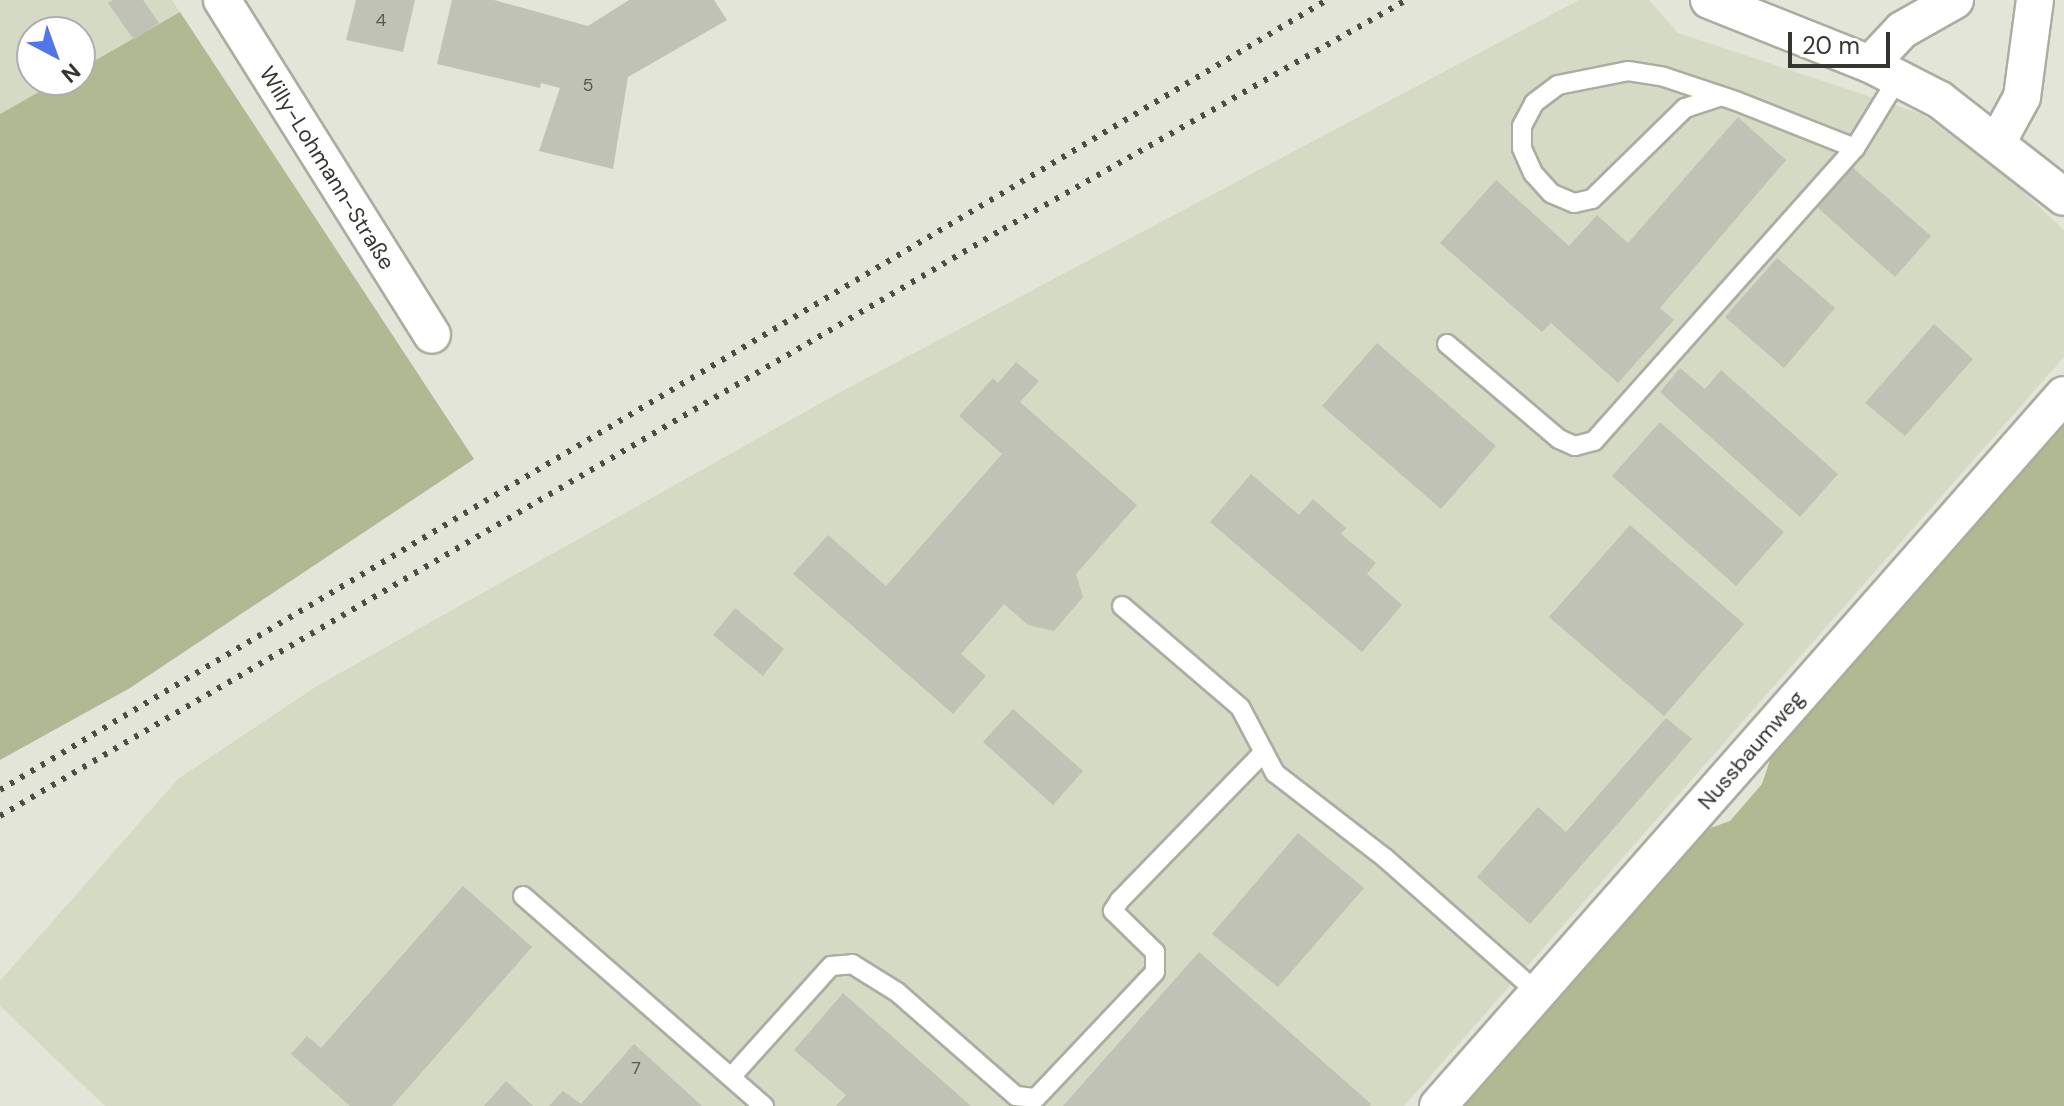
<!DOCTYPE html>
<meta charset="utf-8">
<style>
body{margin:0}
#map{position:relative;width:2064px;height:1106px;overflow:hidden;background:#e2e5d7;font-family:"DM Sans",sans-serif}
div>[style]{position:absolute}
.built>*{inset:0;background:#d5dac5}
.green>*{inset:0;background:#b1b992}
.building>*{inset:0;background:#bfc2b5}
.roads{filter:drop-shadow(2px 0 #aaada0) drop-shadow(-2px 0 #aaada0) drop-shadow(0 2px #aaada0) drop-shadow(0 -2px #aaada0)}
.service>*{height:18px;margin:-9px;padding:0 9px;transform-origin:9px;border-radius:9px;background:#fff}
.minor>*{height:36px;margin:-18px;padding:0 18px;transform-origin:18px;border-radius:18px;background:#fff}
.rail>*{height:6px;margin-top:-3px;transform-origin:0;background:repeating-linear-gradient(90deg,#4b4e46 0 4px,transparent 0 12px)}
span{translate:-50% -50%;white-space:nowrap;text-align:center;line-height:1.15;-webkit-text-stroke:7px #fff;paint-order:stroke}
.number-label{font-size:18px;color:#575951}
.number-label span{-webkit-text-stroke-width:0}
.street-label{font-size:22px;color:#343630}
.north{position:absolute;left:16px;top:16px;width:80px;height:80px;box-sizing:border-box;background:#fff;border:2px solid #aeafac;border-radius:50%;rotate:139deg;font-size:22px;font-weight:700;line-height:32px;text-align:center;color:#343630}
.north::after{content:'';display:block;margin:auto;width:28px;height:36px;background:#5076ea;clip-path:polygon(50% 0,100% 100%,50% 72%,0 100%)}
.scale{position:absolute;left:1788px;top:32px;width:102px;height:36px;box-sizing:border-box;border:4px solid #343630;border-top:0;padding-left:10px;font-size:24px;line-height:28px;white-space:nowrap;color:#343630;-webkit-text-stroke:6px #fff;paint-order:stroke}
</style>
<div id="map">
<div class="built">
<div style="clip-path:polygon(0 0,172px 0,180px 12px,80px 69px,80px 32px,32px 32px,32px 80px,61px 80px,0 114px)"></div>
<div style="clip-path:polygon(1579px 0,1649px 0,1678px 33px,1922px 114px,2004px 174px,2064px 230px,2064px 357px,1404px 1106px,105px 1106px,0 1006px,0 981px,178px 779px,317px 686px,837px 394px)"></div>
</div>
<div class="green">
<div style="clip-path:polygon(180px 12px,474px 459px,130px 688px,0 760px,0 114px,60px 80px,80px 80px,80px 69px)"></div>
<div style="clip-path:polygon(2064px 420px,2064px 1106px,1462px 1106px,1702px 831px,1730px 821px,1762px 784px,1773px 751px)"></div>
</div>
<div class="building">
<div style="clip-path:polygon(113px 0,143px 0,159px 23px,134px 40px,108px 3px)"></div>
<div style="clip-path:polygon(356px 0,415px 0,403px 52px,346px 40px)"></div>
<div style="clip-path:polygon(452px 0,494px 0,588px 26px,629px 0,714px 0,727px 20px,628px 77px,613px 169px,539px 151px,560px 88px,541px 83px,540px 88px,437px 64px)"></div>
<div style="clip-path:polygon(1738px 117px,1786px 160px,1660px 308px,1674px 320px,1618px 383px,1551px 323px,1542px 332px,1440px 243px,1496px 180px,1569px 246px,1597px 215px,1628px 243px)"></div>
<div style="clip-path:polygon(1852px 167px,1931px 236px,1895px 277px,1817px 207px)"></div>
<div style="clip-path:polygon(1777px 258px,1835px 308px,1784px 368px,1725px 317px)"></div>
<div style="clip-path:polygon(1934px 324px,1973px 359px,1905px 436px,1865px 403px)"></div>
<div style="clip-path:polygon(1377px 343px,1496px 446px,1441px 509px,1322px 406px)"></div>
<div style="clip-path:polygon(1016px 362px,1039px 381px,1020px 402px,1137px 505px,1076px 574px,1083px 597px,1054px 631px,1028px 625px,1004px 604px,961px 654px,986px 676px,953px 714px,793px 574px,828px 535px,886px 586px,1002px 454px,959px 416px,993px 378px,998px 383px)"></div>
<div style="clip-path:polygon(1680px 368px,1705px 389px,1721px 370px,1838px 474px,1800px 517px,1660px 392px)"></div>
<div style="clip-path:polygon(1660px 422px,1784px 532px,1736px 586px,1612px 476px)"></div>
<div style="clip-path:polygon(1251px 474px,1299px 515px,1313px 499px,1346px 528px,1341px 534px,1376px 563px,1367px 574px,1402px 605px,1362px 652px,1210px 522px)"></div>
<div style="clip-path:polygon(1630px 525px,1744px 624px,1664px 716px,1549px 617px)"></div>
<div style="clip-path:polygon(735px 608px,784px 649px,763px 676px,713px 635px)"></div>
<div style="clip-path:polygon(1013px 709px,1083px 771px,1053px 805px,983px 742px)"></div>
<div style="clip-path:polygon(1666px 718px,1692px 739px,1530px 924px,1477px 877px,1538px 807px,1566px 832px)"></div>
<div style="clip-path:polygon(1298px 833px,1364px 888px,1278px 987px,1212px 934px)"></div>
<div style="clip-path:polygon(463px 886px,532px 947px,392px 1106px,350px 1106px,291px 1054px,307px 1036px,321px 1048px)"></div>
<div style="clip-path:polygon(1199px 952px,1371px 1104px,1370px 1106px,1063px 1106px)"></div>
<div style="clip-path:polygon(843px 993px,971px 1106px,836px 1106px,846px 1095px,794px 1050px)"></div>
<div style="clip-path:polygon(634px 1044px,702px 1106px,549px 1106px,563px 1091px,581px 1104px)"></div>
<div style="clip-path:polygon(506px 1081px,533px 1106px,484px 1106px)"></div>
</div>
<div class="roads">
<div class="service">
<div style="left:1719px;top:97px;width:36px;rotate:162deg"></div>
<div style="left:1685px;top:108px;width:130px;rotate:135.6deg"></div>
<div style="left:1592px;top:199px;width:18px;rotate:167deg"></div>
<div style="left:1574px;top:203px;width:25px;rotate:-157deg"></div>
<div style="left:1551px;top:193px;width:27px;rotate:-132deg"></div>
<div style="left:1533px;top:173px;width:27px;rotate:-114deg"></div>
<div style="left:1522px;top:148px;width:22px;rotate:-90deg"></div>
<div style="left:1522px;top:126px;width:26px;rotate:-62deg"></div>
<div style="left:1534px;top:103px;width:30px;rotate:-37deg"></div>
<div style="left:1558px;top:85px;width:71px;rotate:-11.3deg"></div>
<div style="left:1628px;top:71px;width:36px;rotate:9deg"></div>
<div style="left:1664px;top:77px;width:76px;rotate:18.4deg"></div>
<div style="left:1736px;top:101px;width:128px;rotate:21.6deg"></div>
<div style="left:1447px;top:344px;width:147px;rotate:40.3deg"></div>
<div style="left:1559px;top:439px;width:17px;rotate:24deg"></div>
<div style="left:1575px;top:446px;width:20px;rotate:-15deg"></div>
<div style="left:1594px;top:441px;width:392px;rotate:-48.3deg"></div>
<div style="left:1855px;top:148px;width:82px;rotate:-58.4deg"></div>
<div style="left:1122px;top:606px;width:155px;rotate:40.6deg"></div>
<div style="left:1240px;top:707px;width:75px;rotate:62.1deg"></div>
<div style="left:1275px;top:773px;width:139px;rotate:37.7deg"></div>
<div style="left:1385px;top:858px;width:204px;rotate:41.4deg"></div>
<div style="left:523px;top:896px;width:320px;rotate:41.1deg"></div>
<div style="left:732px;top:1076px;width:148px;rotate:-48deg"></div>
<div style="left:831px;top:966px;width:21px;rotate:-5deg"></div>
<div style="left:852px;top:964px;width:53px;rotate:31.9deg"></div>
<div style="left:897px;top:992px;width:158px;rotate:41.2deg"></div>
<div style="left:1016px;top:1096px;width:20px;rotate:6deg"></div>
<div style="left:1036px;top:1098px;width:173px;rotate:-46.6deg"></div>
<div style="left:1155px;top:972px;width:20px;rotate:-90deg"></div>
<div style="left:1155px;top:952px;width:59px;rotate:-135.7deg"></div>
<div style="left:1113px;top:911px;width:13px;rotate:-58deg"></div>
<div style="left:1120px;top:900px;width:206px;rotate:-45.8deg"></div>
</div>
<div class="minor">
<div style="left:222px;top:0;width:395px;rotate:57.9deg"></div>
<div style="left:1709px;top:0;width:173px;rotate:21.7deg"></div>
<div style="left:1870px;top:64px;width:79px;rotate:27.2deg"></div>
<div style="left:1940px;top:100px;width:157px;rotate:38deg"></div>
<div style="left:1870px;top:64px;width:47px;rotate:-46.7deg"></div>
<div style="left:1902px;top:30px;width:61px;rotate:-29.5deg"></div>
<div style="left:1998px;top:141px;width:50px;rotate:-61.4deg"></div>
<div style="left:2022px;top:97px;width:98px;rotate:-82.4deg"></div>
<div style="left:1438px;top:1106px;width:947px;rotate:-48.64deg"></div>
</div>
</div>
<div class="rail">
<div style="left:0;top:790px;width:1544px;rotate:-30.77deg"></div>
<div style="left:0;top:816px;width:1162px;rotate:-30.34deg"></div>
<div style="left:1003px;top:229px;width:464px;rotate:-29.6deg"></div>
</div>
<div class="number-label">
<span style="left:381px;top:20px">4</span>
<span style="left:588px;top:85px">5</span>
<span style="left:636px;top:1068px">7</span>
</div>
<div class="street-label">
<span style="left:327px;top:168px;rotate:58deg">Willy-Lohmann-Straße</span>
<span style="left:1751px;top:750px;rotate:-49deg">Nussbaumweg</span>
</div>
<div class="north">N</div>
<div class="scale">20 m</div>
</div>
